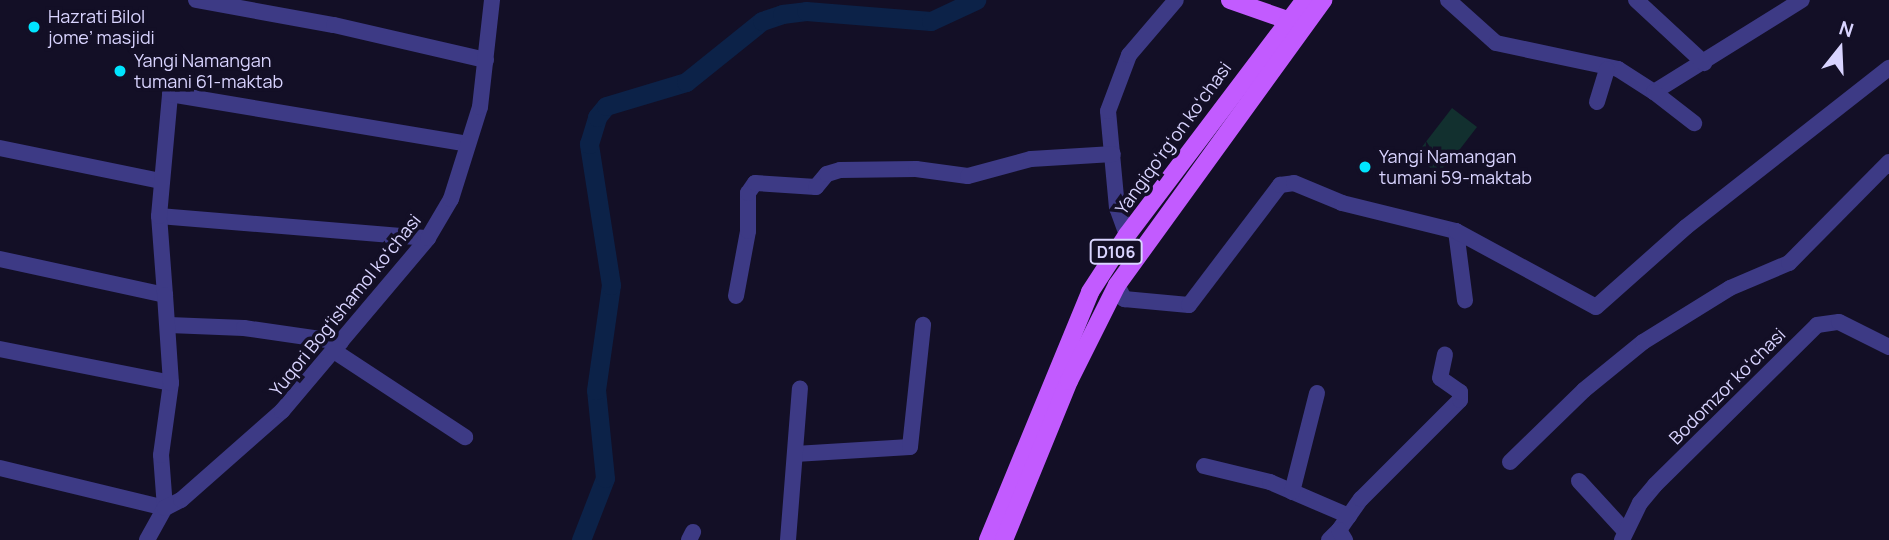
<!DOCTYPE html>
<meta charset="utf-8">
<style>
body{margin:0}
#map{position:relative;width:1889px;height:540px;overflow:hidden;background:#130f26;font-family:Manrope,sans-serif}
div>[style]{position:absolute}
.green>*{inset:0;background:#12302f}
.river>*{height:19px;margin:-9.5px;padding:0 9.5px;transform-origin:9.5px;border-radius:9.5px;background:#0c2248}
.minor>*{height:16px;margin:-8px;padding:0 8px;transform-origin:8px;border-radius:8px;background:#3d3a85}
.major>*{height:18px;margin:-9px;padding:0 9px;transform-origin:9px;border-radius:9px;background:#c25bff}
.dots>*{width:19px;height:19px;translate:-50% -50%;box-sizing:border-box;border:4px solid #130f26;border-radius:50%}
span{translate:-50% -50%;white-space:nowrap;text-align:center;line-height:1.15;-webkit-text-stroke:7px #130f26;paint-order:stroke}
.shield-label span{padding:2px 5px;background:#130f26;border:2px solid;border-radius:5px;-webkit-text-stroke-width:0}
.shield-label{font-size:16px;color:#d9d4ff;font-weight:700}
.poi-label{font-size:18px;color:#d9d4ff}
.left{translate:0 -50%;text-align:left}
.street-label{font-size:18px;color:#d9d4ff}
.north{position:absolute;left:1805px;top:14px;width:70px;height:70px;-webkit-text-stroke:5px #130f26;paint-order:stroke;rotate:18deg;font-size:19px;font-weight:700;line-height:28px;text-align:center;color:#d9d4ff}
.north::after{content:'';display:block;margin:auto;width:24px;height:32px;background:#d9d4ff;clip-path:polygon(50% 0,100% 100%,50% 72%,0 100%)}
</style>
<div id="map">
<div class="green">
<div style="clip-path:polygon(1452px 108px,1477px 127px,1440px 175px,1415px 156px)"></div>
</div>
<div class="river">
<div style="left:581px;top:540px;width:66px;rotate:-68.8deg"></div>
<div style="left:605px;top:478px;width:88px;rotate:-95.8deg"></div>
<div style="left:596px;top:390px;width:106px;rotate:-81.9deg"></div>
<div style="left:611px;top:285px;width:143px;rotate:-98.9deg"></div>
<div style="left:589px;top:144px;width:28px;rotate:-73deg"></div>
<div style="left:597px;top:117px;width:14px;rotate:-51deg"></div>
<div style="left:606px;top:106px;width:84px;rotate:-16.7deg"></div>
<div style="left:686px;top:82px;width:97px;rotate:-38.8deg"></div>
<div style="left:762px;top:21px;width:21px;rotate:-19deg"></div>
<div style="left:782px;top:14px;width:24px;rotate:-7deg"></div>
<div style="left:806px;top:11px;width:125px;rotate:4.6deg"></div>
<div style="left:931px;top:21px;width:50px;rotate:-25deg"></div>
</div>
<div class="minor">
<div style="left:196px;top:0;width:140px;rotate:10.3deg"></div>
<div style="left:334px;top:25px;width:156px;rotate:13deg"></div>
<div style="left:1448px;top:0;width:64px;rotate:41.9deg"></div>
<div style="left:1496px;top:43px;width:125px;rotate:12deg"></div>
<div style="left:1618px;top:69px;width:43px;rotate:32.6deg"></div>
<div style="left:1654px;top:92px;width:174px;rotate:-31.9deg"></div>
<div style="left:1636px;top:0;width:93px;rotate:42.8deg"></div>
<div style="left:1654px;top:92px;width:51px;rotate:37.8deg"></div>
<div style="left:1597px;top:102px;width:34px;rotate:-73deg"></div>
<div style="left:0;top:148px;width:164px;rotate:11.6deg"></div>
<div style="left:159px;top:216px;width:270px;rotate:4.7deg"></div>
<div style="left:1456px;top:231px;width:70px;rotate:82.6deg"></div>
<div style="left:1127px;top:235px;width:29px;rotate:-110deg"></div>
<div style="left:1117px;top:208px;width:97px;rotate:-95.3deg"></div>
<div style="left:1108px;top:111px;width:60px;rotate:-69.4deg"></div>
<div style="left:1129px;top:55px;width:72px;rotate:-49.5deg"></div>
<div style="left:0;top:259px;width:169px;rotate:12.3deg"></div>
<div style="left:165px;top:295px;width:79px;rotate:-94.3deg"></div>
<div style="left:159px;top:216px;width:122px;rotate:-84.8deg"></div>
<div style="left:170px;top:94px;width:302px;rotate:9.5deg"></div>
<div style="left:1117px;top:285px;width:16px;rotate:63deg"></div>
<div style="left:1124px;top:299px;width:65px;rotate:5.3deg"></div>
<div style="left:1189px;top:305px;width:151px;rotate:-52.8deg"></div>
<div style="left:1280px;top:185px;width:14px;rotate:-8deg"></div>
<div style="left:1294px;top:183px;width:52px;rotate:22.6deg"></div>
<div style="left:1342px;top:203px;width:117px;rotate:13.8deg"></div>
<div style="left:1456px;top:231px;width:159px;rotate:28.5deg"></div>
<div style="left:1596px;top:307px;width:120px;rotate:-41.6deg"></div>
<div style="left:1686px;top:227px;width:258px;rotate:-38.1deg"></div>
<div style="left:736px;top:296px;width:66px;rotate:-79.5deg"></div>
<div style="left:748px;top:231px;width:38px;rotate:-90deg"></div>
<div style="left:748px;top:193px;width:12px;rotate:-55deg"></div>
<div style="left:755px;top:183px;width:61px;rotate:3.8deg"></div>
<div style="left:816px;top:187px;width:17px;rotate:-50deg"></div>
<div style="left:827px;top:174px;width:14px;rotate:-17deg"></div>
<div style="left:840px;top:170px;width:76px;rotate:-0.8deg"></div>
<div style="left:916px;top:169px;width:52px;rotate:7.7deg"></div>
<div style="left:968px;top:176px;width:65px;rotate:-15.1deg"></div>
<div style="left:1031px;top:159px;width:82px;rotate:-3.5deg"></div>
<div style="left:169px;top:325px;width:75px;rotate:2.3deg"></div>
<div style="left:244px;top:328px;width:98px;rotate:8.2deg"></div>
<div style="left:0;top:349px;width:174px;rotate:11.2deg"></div>
<div style="left:334px;top:351px;width:157px;rotate:33.3deg"></div>
<div style="left:795px;top:454px;width:115px;rotate:-3.5deg"></div>
<div style="left:910px;top:447px;width:123px;rotate:-83.9deg"></div>
<div style="left:1510px;top:462px;width:103px;rotate:-44.2deg"></div>
<div style="left:1584px;top:390px;width:76px;rotate:-39.1deg"></div>
<div style="left:1643px;top:342px;width:102px;rotate:-31.8deg"></div>
<div style="left:1730px;top:288px;width:64px;rotate:-23deg"></div>
<div style="left:1789px;top:263px;width:142px;rotate:-45.3deg"></div>
<div style="left:1204px;top:466px;width:68px;rotate:13.6deg"></div>
<div style="left:1270px;top:482px;width:86px;rotate:23.3deg"></div>
<div style="left:0;top:468px;width:170px;rotate:13.6deg"></div>
<div style="left:165px;top:508px;width:53px;rotate:-94.3deg"></div>
<div style="left:161px;top:455px;width:73px;rotate:-82.1deg"></div>
<div style="left:171px;top:383px;width:88px;rotate:-93.9deg"></div>
<div style="left:1579px;top:481px;width:68px;rotate:47.4deg"></div>
<div style="left:1292px;top:492px;width:102px;rotate:-75.8deg"></div>
<div style="left:1339px;top:530px;width:38px;rotate:-55deg"></div>
<div style="left:1361px;top:499px;width:140px;rotate:-45deg"></div>
<div style="left:1460px;top:400px;width:8px;rotate:-90deg"></div>
<div style="left:1460px;top:392px;width:24px;rotate:-145deg"></div>
<div style="left:1440px;top:378px;width:24px;rotate:-78deg"></div>
<div style="left:147px;top:540px;width:37px;rotate:-61deg"></div>
<div style="left:165px;top:508px;width:18px;rotate:-27deg"></div>
<div style="left:181px;top:500px;width:135px;rotate:-41.4deg"></div>
<div style="left:282px;top:411px;width:226px;rotate:-49.8deg"></div>
<div style="left:428px;top:238px;width:45px;rotate:-59.5deg"></div>
<div style="left:451px;top:199px;width:96px;rotate:-72.5deg"></div>
<div style="left:480px;top:107px;width:108px;rotate:-83.6deg"></div>
<div style="left:689px;top:540px;width:9px;rotate:-63deg"></div>
<div style="left:788px;top:540px;width:152px;rotate:-85.5deg"></div>
<div style="left:1329px;top:540px;width:14px;rotate:-45deg"></div>
<div style="left:1339px;top:530px;width:12px;rotate:59deg"></div>
<div style="left:1622px;top:540px;width:41px;rotate:-64.1deg"></div>
<div style="left:1640px;top:503px;width:23px;rotate:-50deg"></div>
<div style="left:1655px;top:485px;width:228px;rotate:-44.6deg"></div>
<div style="left:1817px;top:325px;width:22px;rotate:-8deg"></div>
<div style="left:1839px;top:322px;width:56px;rotate:26.6deg"></div>
</div>
<div class="major">
<div style="left:1230px;top:0;width:70px;rotate:19.2deg"></div>
<div style="left:988px;top:540px;width:268px;rotate:-67.6deg"></div>
<div style="left:1090px;top:292px;width:68px;rotate:-57deg"></div>
<div style="left:1127px;top:235px;width:295px;rotate:-52.9deg"></div>
<div style="left:1004px;top:540px;width:172px;rotate:-67.8deg"></div>
<div style="left:1069px;top:381px;width:107px;rotate:-63.4deg"></div>
<div style="left:1117px;top:285px;width:352px;rotate:-54.1deg"></div>
</div>
<div class="dots">
<div style="left:34px;top:27px;background:#00e5ff"></div>
<div style="left:120px;top:71px;background:#00e5ff"></div>
<div style="left:1365px;top:167px;background:#00e5ff"></div>
</div>
<div class="shield-label">
<span style="left:1116px;top:252px">D106</span>
</div>
<div class="poi-label">
<span class="left" style="left:48px;top:27px">Hazrati Bilol<br>jome’ masjidi</span>
<span class="left" style="left:134px;top:71px">Yangi Namangan<br>tumani 61-maktab</span>
<span class="left" style="left:1379px;top:167px">Yangi Namangan<br>tumani 59-maktab</span>
</div>
<div class="street-label">
<span style="left:1173px;top:138px;rotate:-54deg">Yangiqoʻrgʻon koʻchasi</span>
<span style="left:345px;top:305px;rotate:-51deg">Yuqori Bogʻishamol koʻchasi</span>
<span style="left:1727px;top:386px;rotate:-45deg">Bodomzor koʻchasi</span>
</div>
<div class="north">N</div>
</div>
